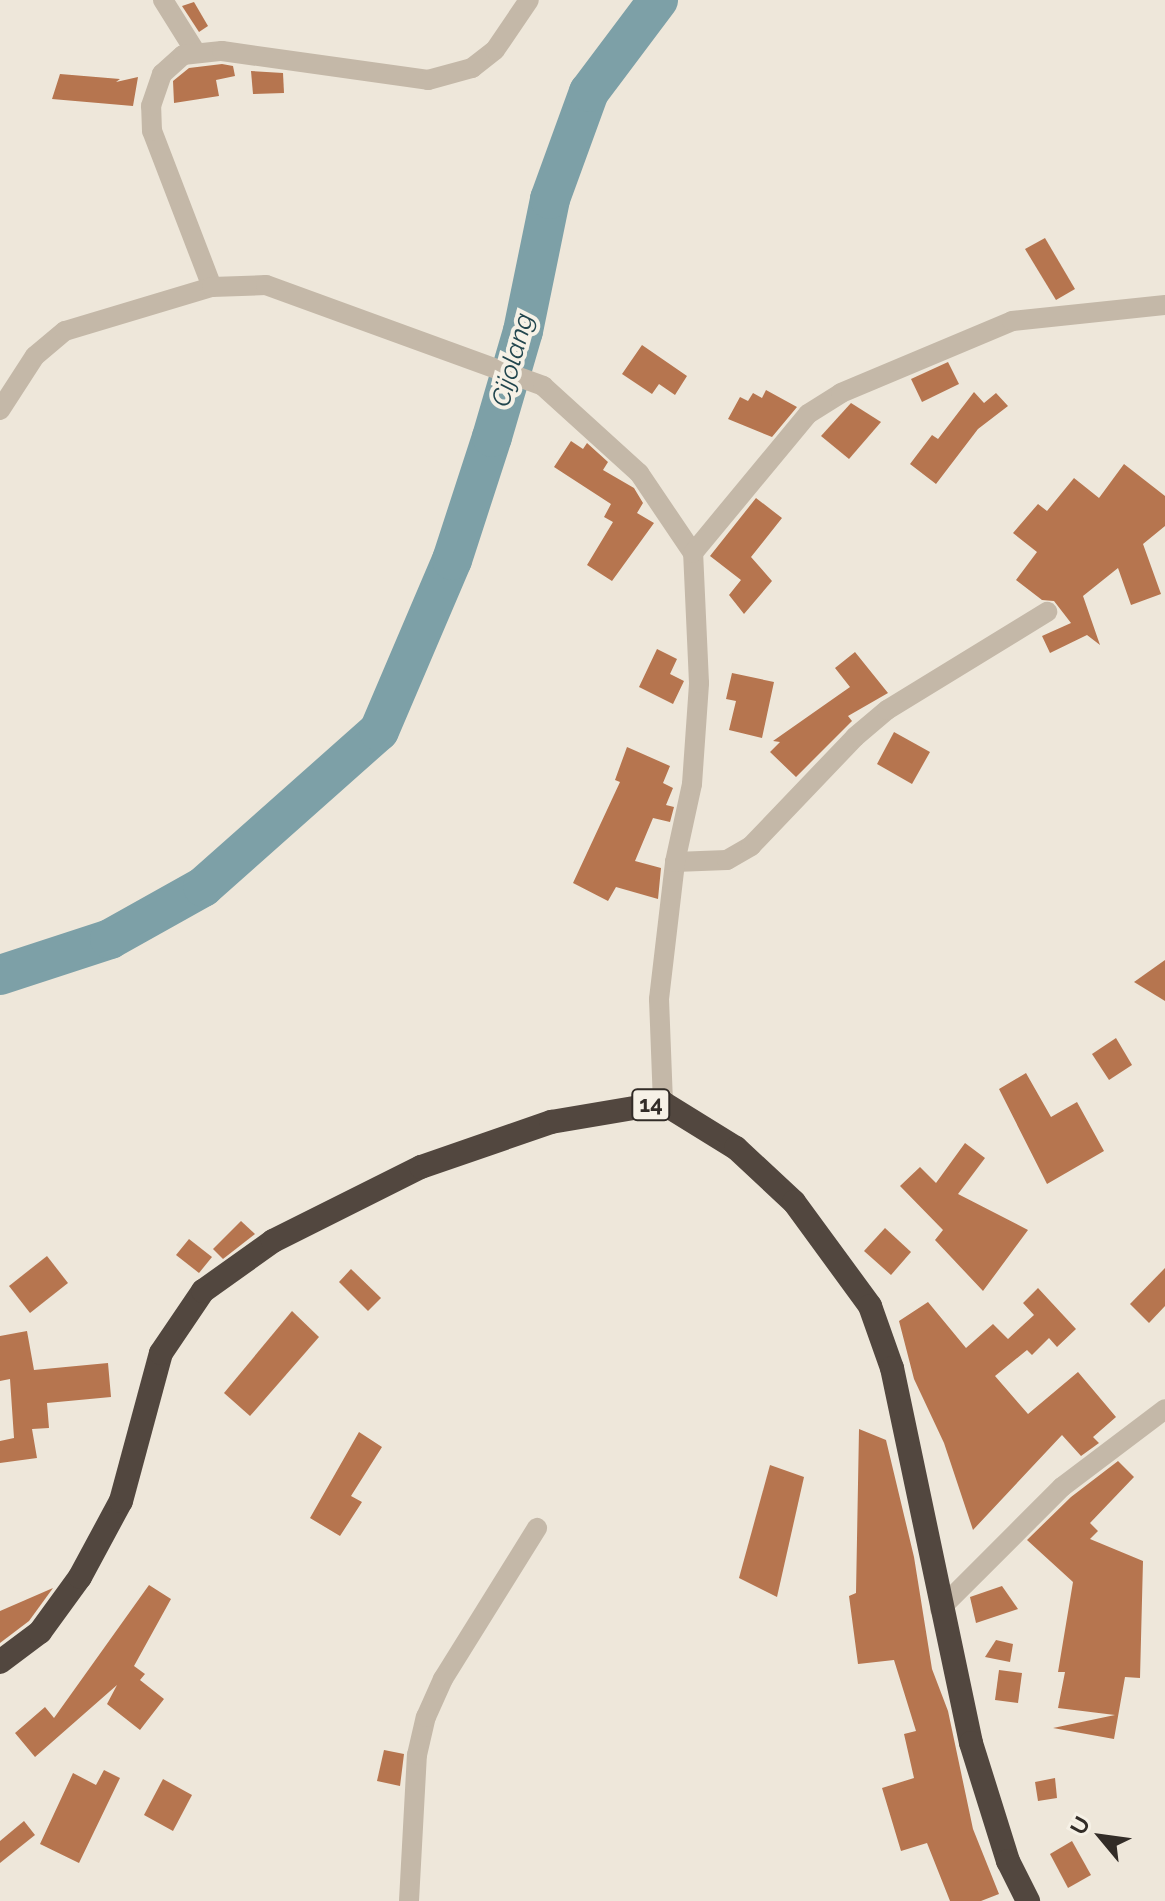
<!DOCTYPE html>
<style>
body{margin:0}
#map{position:relative;width:1165px;height:1901px;overflow:hidden;background:#eee7da;font-family:Raleway,sans-serif}
div>[style]{position:absolute}
.river>*{height:40px;margin:-20px;padding:0 20px;transform-origin:20px;border-radius:20px;background:#7da0a7}
.building>*{inset:0;background:#b6754f}
.street>*{height:20px;margin:-10px;padding:0 10px;transform-origin:10px;border-radius:10px;background:#c4b8a8}
.highway>*{height:24px;margin:-12px;padding:0 12px;transform-origin:12px;border-radius:12px;background:#52473f}
span{translate:-50% -50%;white-space:nowrap;text-align:center;line-height:1.15;-webkit-text-stroke:8px #f6f1e6;paint-order:stroke}
.shield-label span{padding:2px 6px;background:#f6f1e6;border:2px solid;border-radius:6px;-webkit-text-stroke-width:0}
.shield-label{font-size:22px;color:#322c27;font-weight:700}
.water-label{font-size:26px;color:#22464e;font-style:italic}
.north{position:absolute;left:1061px;top:1797px;width:80px;height:80px;-webkit-text-stroke:6px #f6f1e6;paint-order:stroke;rotate:299deg;font-size:22px;font-weight:700;line-height:32px;text-align:center;color:#322c27}
.north::after{content:'';display:block;margin:auto;width:28px;height:36px;background:#322c27;clip-path:polygon(50% 0,100% 100%,50% 72%,0 100%)}
</style>
<div id="map">
<div class="river">
<div style="left:0;top:975px;width:116px;rotate:-18.1deg"></div>
<div style="left:110px;top:939px;width:107px;rotate:-29.2deg"></div>
<div style="left:203px;top:887px;width:235px;rotate:-41.6deg"></div>
<div style="left:379px;top:731px;width:186px;rotate:-66.9deg"></div>
<div style="left:452px;top:560px;width:129px;rotate:-72deg"></div>
<div style="left:492px;top:437px;width:110px;rotate:-73.7deg"></div>
<div style="left:523px;top:331px;width:135px;rotate:-78.4deg"></div>
<div style="left:550px;top:199px;width:114px;rotate:-70deg"></div>
<div style="left:589px;top:92px;width:115px;rotate:-53.1deg"></div>
</div>
<div class="building">
<div style="clip-path:polygon(194px 2px,208px 26px,199px 32px,182px 6px)"></div>
<div style="clip-path:polygon(222px 64px,233px 66px,235px 76px,216px 80px,219px 96px,174px 103px,173px 81px,189px 68px)"></div>
<div style="clip-path:polygon(251px 71px,283px 73px,284px 93px,253px 94px)"></div>
<div style="clip-path:polygon(60px 74px,120px 79px,116px 82px,138px 77px,133px 106px,52px 99px)"></div>
<div style="clip-path:polygon(1045px 238px,1075px 289px,1056px 300px,1025px 249px)"></div>
<div style="clip-path:polygon(642px 345px,687px 376px,675px 395px,659px 384px,652px 394px,622px 374px)"></div>
<div style="clip-path:polygon(948px 362px,959px 384px,922px 402px,911px 379px)"></div>
<div style="clip-path:polygon(766px 390px,797px 407px,772px 437px,728px 419px,740px 397px,748px 401px,753px 393px,762px 398px)"></div>
<div style="clip-path:polygon(974px 392px,984px 403px,996px 393px,1008px 406px,978px 429px,936px 484px,910px 464px,932px 435px,938px 439px)"></div>
<div style="clip-path:polygon(851px 403px,881px 422px,849px 459px,821px 436px)"></div>
<div style="clip-path:polygon(571px 441px,583px 449px,587px 443px,608px 462px,603px 470px,634px 488px,643px 503px,637px 513px,654px 523px,612px 581px,587px 565px,613px 522px,604px 517px,611px 504px,554px 467px)"></div>
<div style="clip-path:polygon(1124px 464px,1165px 496px,1165px 526px,1143px 544px,1161px 594px,1131px 605px,1118px 568px,1083px 596px,1100px 645px,1087px 635px,1050px 653px,1042px 636px,1071px 623px,1054px 601px,1042px 600px,1016px 580px,1037px 552px,1013px 533px,1038px 504px,1047px 511px,1074px 478px,1099px 498px)"></div>
<div style="clip-path:polygon(756px 498px,782px 518px,751px 557px,772px 581px,744px 614px,729px 595px,741px 580px,710px 556px)"></div>
<div style="clip-path:polygon(657px 649px,677px 659px,670px 674px,684px 681px,673px 704px,639px 687px)"></div>
<div style="clip-path:polygon(855px 652px,888px 693px,848px 716px,852px 721px,796px 777px,770px 752px,780px 742px,773px 741px,850px 687px,835px 668px)"></div>
<div style="clip-path:polygon(732px 673px,774px 682px,762px 738px,729px 730px,736px 701px,726px 699px)"></div>
<div style="clip-path:polygon(894px 732px,930px 752px,912px 784px,877px 764px)"></div>
<div style="clip-path:polygon(627px 747px,670px 766px,663px 783px,673px 788px,666px 805px,674px 807px,670px 822px,653px 818px,635px 861px,661px 868px,658px 899px,616px 887px,608px 901px,573px 883px,620px 782px,615px 780px)"></div>
<div style="clip-path:polygon(1165px 960px,1165px 1001px,1134px 982px)"></div>
<div style="clip-path:polygon(1116px 1038px,1132px 1065px,1109px 1080px,1092px 1054px)"></div>
<div style="clip-path:polygon(1026px 1073px,1051px 1117px,1077px 1102px,1104px 1151px,1047px 1184px,999px 1089px)"></div>
<div style="clip-path:polygon(965px 1143px,985px 1158px,958px 1194px,1028px 1230px,983px 1291px,935px 1240px,943px 1230px,900px 1186px,920px 1167px,936px 1183px)"></div>
<div style="clip-path:polygon(241px 1221px,255px 1234px,223px 1259px,213px 1249px)"></div>
<div style="clip-path:polygon(885px 1228px,911px 1252px,891px 1275px,864px 1251px)"></div>
<div style="clip-path:polygon(189px 1239px,212px 1257px,199px 1273px,176px 1255px)"></div>
<div style="clip-path:polygon(47px 1256px,68px 1283px,30px 1313px,9px 1286px)"></div>
<div style="clip-path:polygon(1165px 1268px,1165px 1306px,1149px 1323px,1130px 1304px)"></div>
<div style="clip-path:polygon(351px 1269px,381px 1298px,368px 1311px,339px 1282px)"></div>
<div style="clip-path:polygon(1038px 1288px,1076px 1329px,1057px 1347px,1049px 1338px,1032px 1355px,1027px 1350px,995px 1376px,1028px 1414px,1078px 1372px,1116px 1417px,1093px 1437px,1099px 1443px,1081px 1456px,1062px 1435px,973px 1530px,944px 1443px,914px 1379px,899px 1321px,928px 1302px,966px 1348px,993px 1324px,1008px 1339px,1034px 1315px,1023px 1303px)"></div>
<div style="clip-path:polygon(292px 1311px,319px 1337px,250px 1416px,224px 1393px)"></div>
<div style="clip-path:polygon(27px 1331px,34px 1370px,108px 1363px,111px 1397px,47px 1403px,49px 1428px,32px 1429px,37px 1458px,0 1463px,0 1441px,14px 1438px,10px 1379px,0 1381px,0 1336px)"></div>
<div style="clip-path:polygon(859px 1429px,886px 1440px,914px 1557px,932px 1669px,948px 1711px,973px 1829px,999px 1894px,981px 1901px,950px 1901px,927px 1843px,901px 1851px,882px 1788px,914px 1778px,904px 1734px,916px 1731px,894px 1660px,858px 1664px,849px 1596px,856px 1593px)"></div>
<div style="clip-path:polygon(359px 1432px,382px 1447px,351px 1496px,362px 1502px,340px 1536px,310px 1518px)"></div>
<div style="clip-path:polygon(1118px 1461px,1134px 1477px,1090px 1523px,1098px 1531px,1090px 1539px,1143px 1561px,1140px 1678px,1125px 1677px,1114px 1739px,1053px 1728px,1115px 1715px,1058px 1708px,1065px 1672px,1058px 1672px,1073px 1582px,1027px 1540px,1071px 1497px)"></div>
<div style="clip-path:polygon(770px 1465px,804px 1477px,777px 1597px,739px 1578px)"></div>
<div style="clip-path:polygon(149px 1585px,171px 1599px,134px 1666px,145px 1674px,140px 1680px,164px 1699px,140px 1730px,107px 1704px,117px 1685px,35px 1757px,15px 1733px,45px 1707px,54px 1718px)"></div>
<div style="clip-path:polygon(1002px 1586px,1018px 1609px,976px 1623px,970px 1597px)"></div>
<div style="clip-path:polygon(53px 1588px,29px 1621px,0 1643px,0 1611px)"></div>
<div style="clip-path:polygon(996px 1640px,1013px 1644px,1010px 1662px,985px 1657px)"></div>
<div style="clip-path:polygon(999px 1670px,1022px 1673px,1018px 1703px,995px 1700px)"></div>
<div style="clip-path:polygon(384px 1750px,404px 1754px,400px 1786px,377px 1781px)"></div>
<div style="clip-path:polygon(104px 1770px,120px 1778px,79px 1863px,40px 1844px,73px 1773px,96px 1785px)"></div>
<div style="clip-path:polygon(1055px 1778px,1057px 1798px,1038px 1801px,1035px 1782px)"></div>
<div style="clip-path:polygon(163px 1779px,192px 1795px,173px 1831px,144px 1815px)"></div>
<div style="clip-path:polygon(24px 1821px,35px 1835px,0 1863px,0 1841px)"></div>
<div style="clip-path:polygon(1072px 1841px,1091px 1875px,1068px 1888px,1050px 1854px)"></div>
</div>
<div class="street">
<div style="left:163px;top:0;width:60px;rotate:57.9deg"></div>
<div style="left:212px;top:287px;width:167px;rotate:-111deg"></div>
<div style="left:152px;top:131px;width:25px;rotate:-92deg"></div>
<div style="left:151px;top:106px;width:34px;rotate:-71deg"></div>
<div style="left:162px;top:74px;width:28px;rotate:-42deg"></div>
<div style="left:183px;top:55px;width:39px;rotate:-6deg"></div>
<div style="left:222px;top:51px;width:208px;rotate:8deg"></div>
<div style="left:428px;top:80px;width:46px;rotate:-15.3deg"></div>
<div style="left:472px;top:68px;width:29px;rotate:-38deg"></div>
<div style="left:495px;top:50px;width:60px;rotate:-55.8deg"></div>
<div style="left:0;top:410px;width:64px;rotate:-57.1deg"></div>
<div style="left:35px;top:356px;width:39px;rotate:-40deg"></div>
<div style="left:65px;top:331px;width:153px;rotate:-16.7deg"></div>
<div style="left:212px;top:287px;width:54px;rotate:-2.1deg"></div>
<div style="left:266px;top:285px;width:295px;rotate:20deg"></div>
<div style="left:543px;top:386px;width:130px;rotate:42.2deg"></div>
<div style="left:639px;top:473px;width:97px;rotate:56deg"></div>
<div style="left:675px;top:862px;width:52px;rotate:-2.2deg"></div>
<div style="left:727px;top:860px;width:28px;rotate:-30deg"></div>
<div style="left:751px;top:846px;width:151px;rotate:-46.3deg"></div>
<div style="left:855px;top:737px;width:42px;rotate:-40.2deg"></div>
<div style="left:887px;top:710px;width:188px;rotate:-31.5deg"></div>
<div style="left:663px;top:1103px;width:104px;rotate:-92.2deg"></div>
<div style="left:659px;top:999px;width:138px;rotate:-83.3deg"></div>
<div style="left:675px;top:862px;width:80px;rotate:-77.7deg"></div>
<div style="left:692px;top:784px;width:101px;rotate:-86deg"></div>
<div style="left:699px;top:683px;width:130px;rotate:-92.6deg"></div>
<div style="left:693px;top:553px;width:180px;rotate:-50.4deg"></div>
<div style="left:808px;top:414px;width:39px;rotate:-32deg"></div>
<div style="left:841px;top:393px;width:186px;rotate:-22.8deg"></div>
<div style="left:1012px;top:321px;width:154px;rotate:-6deg"></div>
<div style="left:940px;top:1609px;width:173px;rotate:-45deg"></div>
<div style="left:1062px;top:1487px;width:129px;rotate:-37.1deg"></div>
<div style="left:409px;top:1901px;width:146px;rotate:-86.9deg"></div>
<div style="left:417px;top:1755px;width:39px;rotate:-77deg"></div>
<div style="left:426px;top:1717px;width:42px;rotate:-65.9deg"></div>
<div style="left:443px;top:1679px;width:178px;rotate:-58.1deg"></div>
</div>
<div class="highway">
<div style="left:0;top:1662px;width:50px;rotate:-36.9deg"></div>
<div style="left:40px;top:1632px;width:68px;rotate:-54deg"></div>
<div style="left:80px;top:1577px;width:86px;rotate:-61.7deg"></div>
<div style="left:121px;top:1501px;width:153px;rotate:-74.9deg"></div>
<div style="left:161px;top:1353px;width:75px;rotate:-55.9deg"></div>
<div style="left:203px;top:1291px;width:86px;rotate:-35.5deg"></div>
<div style="left:273px;top:1241px;width:165px;rotate:-26.6deg"></div>
<div style="left:421px;top:1167px;width:138px;rotate:-19.1deg"></div>
<div style="left:551px;top:1122px;width:114px;rotate:-9.6deg"></div>
<div style="left:663px;top:1103px;width:86px;rotate:31.7deg"></div>
<div style="left:736px;top:1148px;width:79px;rotate:43deg"></div>
<div style="left:794px;top:1202px;width:129px;rotate:53.8deg"></div>
<div style="left:870px;top:1306px;width:66px;rotate:70.5deg"></div>
<div style="left:892px;top:1368px;width:383px;rotate:78.1deg"></div>
<div style="left:971px;top:1743px;width:124px;rotate:72.6deg"></div>
<div style="left:1008px;top:1861px;width:45px;rotate:63.4deg"></div>
</div>
<div class="shield-label">
<span style="left:651px;top:1105px">14</span>
</div>
<div class="water-label">
<span style="left:513px;top:360px;rotate:-75deg">Cijolang</span>
</div>
<div class="north">U</div>
</div>
